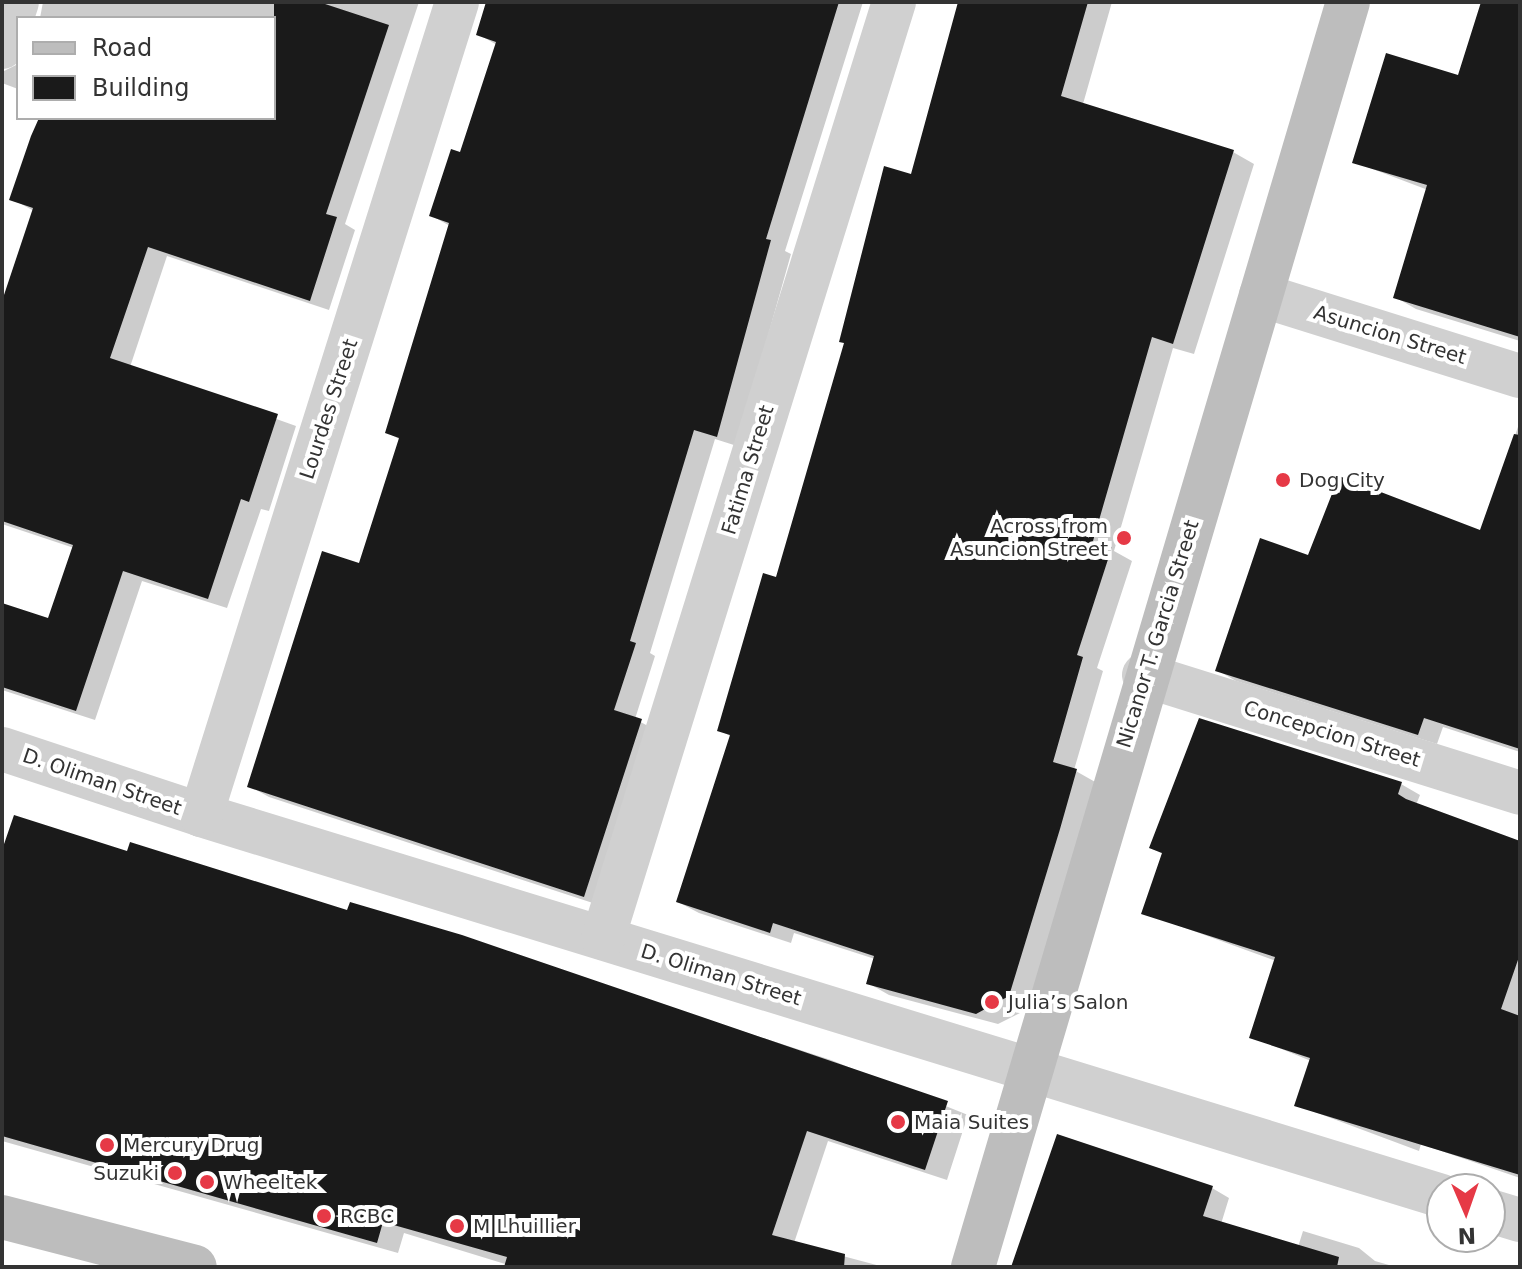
<!DOCTYPE html>
<meta charset="utf-8">
<style>
body{margin:0}
#map{position:relative;width:1522px;height:1269px;overflow:hidden;background:#fff;font-family:"DejaVu Sans",sans-serif}
div>[style]{position:absolute}
.shadow>*{inset:0;background:#0003}
.building>*{inset:0;background:#1a1a1a}
.street>*{height:44px;margin:-22px;padding:0 22px;transform-origin:22px;border-radius:22px;background:#d0d0d0}
.secondary>*{height:44px;margin:-22px;padding:0 22px;transform-origin:22px;border-radius:22px;background:#bdbdbd}
.dots>*{width:22px;height:22px;translate:-50% -50%;box-sizing:border-box;border:4px solid #fff;border-radius:50%}
span{translate:-50% -50%;white-space:nowrap;text-align:center;line-height:1.15;-webkit-text-stroke:8px #fff;paint-order:stroke}
.street-label{font-size:20px;color:#333}
.poi-label{font-size:20px;color:#333}
.left{translate:0 -50%;text-align:left}
.right{translate:-100% -50%;text-align:right}
.frame{position:absolute;inset:0;border:4px solid #333;pointer-events:none}
.legend{position:absolute;left:16px;top:16px;width:260px;height:104px;box-sizing:border-box;background:#fff;border:2px solid #adadad;margin:0;padding:10px 14px;list-style:none;font-size:24px;color:#333}
.legend li{display:flex;align-items:center;gap:16px;height:40px}
.legend b{width:40px;border:2px solid #adadad}
.north{position:absolute;left:1426px;top:1173px;width:80px;height:80px;box-sizing:border-box;background:#fff;border:2px solid #adadad;border-radius:50%;rotate:178deg;font-size:22px;font-weight:700;line-height:32px;text-align:center;color:#333}
.north::after{content:'';display:block;margin:auto;width:28px;height:36px;background:#e63946;clip-path:polygon(50% 0,100% 100%,50% 72%,0 100%)}
</style>
<div id="map">
<div class="shadow">
<div style="clip-path:polygon(43px 2px,419px 2px,345px 224px,355px 230px,329px 310px,167px 256px,130px 367px,296px 426px,269px 511px,261px 509px,227px 608px,142px 581px,95px 720px,2px 690px,2px 605px,50px 620px,74px 548px,2px 524px,2px 307px,34px 211px,12px 199px,39px 118px,274px 118px,274px 18px,40px 18px)"></div>
<div style="clip-path:polygon(488px 2px,863px 2px,785px 251px,791px 254px,737px 446px,715px 439px,650px 653px,655px 656px,635px 719px,661px 733px,605px 907px,269px 797px,249px 786px,361px 565px,401px 440px,388px 433px,450px 226px,432px 216px,462px 154px,497px 45px,478px 34px)"></div>
<div style="clip-path:polygon(962px 2px,1112px 2px,1083px 104px,1233px 152px,1254px 164px,1194px 354px,1173px 348px,1114px 551px,1132px 561px,1097px 668px,1103px 671px,1074px 770px,1097px 783px,1030px 1008px,998px 1024px,889px 995px,868px 983px,875px 959px,794px 933px,791px 943px,699px 913px,678px 902px,732px 737px,719px 730px,778px 579px,912px 176px)"></div>
<div style="clip-path:polygon(1483px 2px,1520px 2px,1520px 341px,1416px 309px,1395px 297px,1428px 190px,1354px 162px,1459px 78px)"></div>
<div style="clip-path:polygon(18px 64px,18px 89px,2px 83px,2px 72px)"></div>
<div style="clip-path:polygon(1520px 421px,1520px 752px,1443px 727px,1437px 744px,1236px 681px,1217px 670px,1309px 557px,1482px 532px)"></div>
<div style="clip-path:polygon(1401px 784px,1420px 795px,1416px 805px,1520px 842px,1520px 1178px,1421px 1144px,1419px 1151px,1296px 1105px,1311px 1061px,1252px 1037px,1276px 961px,1144px 913px,1163px 854px,1151px 848px)"></div>
<div style="clip-path:polygon(2px 843px,128px 853px,349px 912px,351px 904px,831px 1060px,968px 1115px,947px 1180px,828px 1141px,794px 1243px,884px 1267px,515px 1267px,404px 1233px,398px 1253px,2px 1141px)"></div>
<div style="clip-path:polygon(1212px 1188px,1229px 1198px,1221px 1224px,1298px 1247px,1303px 1231px,1359px 1248px,1375px 1261px,1396px 1267px,1013px 1267px)"></div>
</div>
<div class="building">
<div style="clip-path:polygon(274px 2px,319px 2px,389px 25px,326px 214px,337px 217px,310px 301px,148px 247px,110px 358px,278px 414px,249px 502px,241px 499px,208px 599px,123px 571px,76px 711px,2px 687px,2px 603px,48px 618px,73px 545px,2px 521px,2px 301px,33px 208px,9px 200px,31px 136px,39px 118px,274px 118px)"></div>
<div style="clip-path:polygon(486px 2px,839px 2px,766px 239px,771px 240px,717px 437px,694px 430px,630px 641px,636px 643px,614px 710px,642px 719px,584px 897px,247px 787px,322px 551px,359px 563px,399px 438px,385px 433px,449px 223px,429px 216px,451px 149px,460px 152px,496px 42px,476px 35px)"></div>
<div style="clip-path:polygon(958px 2px,1088px 2px,1061px 96px,1234px 150px,1173px 344px,1152px 337px,1093px 541px,1112px 547px,1077px 655px,1083px 657px,1053px 762px,1077px 769px,1060px 829px,1009px 996px,976px 1014px,866px 984px,874px 956px,773px 923px,770px 933px,676px 902px,730px 735px,717px 731px,763px 573px,776px 577px,844px 343px,839px 342px,884px 166px,911px 174px)"></div>
<div style="clip-path:polygon(1481px 2px,1520px 2px,1520px 337px,1393px 298px,1427px 185px,1352px 163px,1386px 53px,1458px 75px)"></div>
<div style="clip-path:polygon(1514px 434px,1520px 435px,1520px 749px,1424px 718px,1418px 735px,1215px 671px,1260px 538px,1308px 555px,1339px 476px,1480px 530px)"></div>
<div style="clip-path:polygon(1199px 718px,1402px 782px,1398px 794px,1406px 799px,1520px 841px,1520px 954px,1501px 1009px,1520px 1016px,1520px 1175px,1294px 1106px,1310px 1058px,1249px 1038px,1275px 957px,1141px 914px,1162px 853px,1149px 848px)"></div>
<div style="clip-path:polygon(14px 815px,127px 851px,130px 842px,347px 910px,350px 902px,462px 935px,948px 1101px,925px 1170px,807px 1131px,772px 1235px,845px 1254px,844px 1267px,504px 1267px,507px 1257px,383px 1222px,377px 1243px,2px 1136px,2px 850px)"></div>
<div style="clip-path:polygon(1057px 1134px,1213px 1186px,1203px 1216px,1339px 1257px,1337px 1267px,1011px 1267px)"></div>
</div>
<div class="street">
<div style="left:2px;top:47px;width:47px;rotate:-71.6deg"></div>
<div style="left:1261px;top:295px;width:271px;rotate:17.4deg"></div>
<div style="left:1144px;top:675px;width:394px;rotate:17.4deg"></div>
<div style="left:2px;top:749px;width:210px;rotate:18.3deg"></div>
<div style="left:201px;top:815px;width:1298px;rotate:17.07deg"></div>
<div style="left:201px;top:815px;width:852px;rotate:-72.52deg"></div>
<div style="left:603px;top:938px;width:980px;rotate:-72.73deg"></div>
<div style="left:1490px;top:1211px;width:31px;rotate:17deg"></div>
</div>
<div class="secondary">
<div style="left:2px;top:1217px;width:199px;rotate:14.5deg"></div>
<div style="left:973px;top:1267px;width:1319px;rotate:-73.49deg"></div>
</div>
<div class="dots">
<div style="left:1283px;top:480px;background:#e63946"></div>
<div style="left:1124px;top:538px;background:#e63946"></div>
<div style="left:992px;top:1002px;background:#e63946"></div>
<div style="left:898px;top:1122px;background:#e63946"></div>
<div style="left:107px;top:1145px;background:#e63946"></div>
<div style="left:175px;top:1173px;background:#e63946"></div>
<div style="left:207px;top:1182px;background:#e63946"></div>
<div style="left:324px;top:1216px;background:#e63946"></div>
<div style="left:457px;top:1226px;background:#e63946"></div>
</div>
<div class="street-label">
<span style="left:1390px;top:335px;rotate:17deg">Asuncion Street</span>
<span style="left:329px;top:409px;rotate:-72deg">Lourdes Street</span>
<span style="left:748px;top:470px;rotate:-73deg">Fatima Street</span>
<span style="left:1158px;top:634px;rotate:-73deg">Nicanor T. Garcia Street</span>
<span style="left:1332px;top:734px;rotate:17deg">Concepcion Street</span>
<span style="left:102px;top:782px;rotate:19deg">D. Oliman Street</span>
<span style="left:721px;top:975px;rotate:17deg">D. Oliman Street</span>
</div>
<div class="poi-label">
<span class="left" style="left:1299px;top:480px">Dog City</span>
<span class="right" style="left:1108px;top:538px">Across from<br>Asuncion Street</span>
<span class="left" style="left:1008px;top:1002px">Julia’s Salon</span>
<span class="left" style="left:914px;top:1122px">Maia Suites</span>
<span class="left" style="left:123px;top:1145px">Mercury Drug</span>
<span class="right" style="left:159px;top:1173px">Suzuki</span>
<span class="left" style="left:223px;top:1182px">Wheeltek</span>
<span class="left" style="left:340px;top:1216px">RCBC</span>
<span class="left" style="left:473px;top:1226px">M Lhuillier</span>
</div>
<div class="frame"></div>
<ul class="legend">
<li><b style="height:10px;background:#bdbdbd"></b>Road</li>
<li><b style="height:22px;background:#1a1a1a"></b>Building</li>
</ul>
<div class="north">N</div>
</div>
